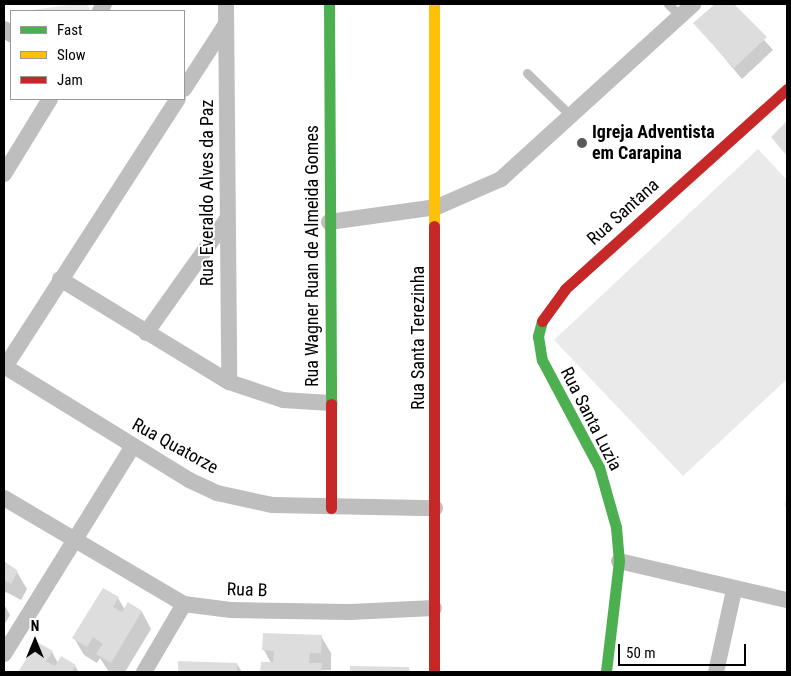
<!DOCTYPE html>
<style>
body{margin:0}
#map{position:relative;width:791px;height:676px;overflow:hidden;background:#fff;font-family:"Roboto Condensed",sans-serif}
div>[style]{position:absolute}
.green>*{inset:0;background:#eaeaea}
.shadow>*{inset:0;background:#0003}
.building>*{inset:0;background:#ddd}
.lane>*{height:9px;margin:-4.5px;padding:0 4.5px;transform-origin:4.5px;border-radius:4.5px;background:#bebebe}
.street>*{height:16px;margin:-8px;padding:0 8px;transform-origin:8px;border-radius:8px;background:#bebebe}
.fast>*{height:11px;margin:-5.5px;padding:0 5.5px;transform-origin:5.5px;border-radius:5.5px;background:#4caf50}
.slow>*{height:11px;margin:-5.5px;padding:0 5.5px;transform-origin:5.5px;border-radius:5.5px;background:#ffc107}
.jam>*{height:11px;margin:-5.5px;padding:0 5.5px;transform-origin:5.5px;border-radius:5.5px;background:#c62828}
.dots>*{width:14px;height:14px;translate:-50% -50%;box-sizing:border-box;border:2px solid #fff;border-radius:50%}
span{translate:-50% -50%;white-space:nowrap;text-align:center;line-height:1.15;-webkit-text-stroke:4px #fff;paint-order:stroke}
.poi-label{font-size:18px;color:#000;font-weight:700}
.left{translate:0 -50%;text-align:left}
.street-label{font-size:18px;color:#000}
.frame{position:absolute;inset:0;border:5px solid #000;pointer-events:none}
.legend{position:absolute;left:10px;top:10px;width:175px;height:90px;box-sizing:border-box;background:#fff;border:1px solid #999;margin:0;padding:6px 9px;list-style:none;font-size:15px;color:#000}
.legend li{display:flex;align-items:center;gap:10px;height:25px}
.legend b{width:25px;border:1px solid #999}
.north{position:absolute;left:10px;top:616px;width:50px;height:50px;-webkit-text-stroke:4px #fff;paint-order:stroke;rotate:0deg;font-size:14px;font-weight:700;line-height:20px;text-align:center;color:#000}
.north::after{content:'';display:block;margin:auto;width:18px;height:22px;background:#000;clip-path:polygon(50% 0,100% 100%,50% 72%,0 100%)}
.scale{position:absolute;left:618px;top:644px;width:128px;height:22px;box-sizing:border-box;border:2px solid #000;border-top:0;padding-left:6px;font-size:15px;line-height:18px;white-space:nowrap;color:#000;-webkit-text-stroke:4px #fff;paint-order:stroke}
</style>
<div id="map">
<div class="green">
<div style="clip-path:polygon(75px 4px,87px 4px,91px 11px,26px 11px)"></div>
<div style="clip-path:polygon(758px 149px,787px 180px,787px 379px,683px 476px,554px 340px)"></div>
</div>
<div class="shadow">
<div style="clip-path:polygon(717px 4px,732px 4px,773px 50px,742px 79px,695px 23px)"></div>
<div style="clip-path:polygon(4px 562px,17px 572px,27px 589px,21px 600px,6px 592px,4px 596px)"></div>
<div style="clip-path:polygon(118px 598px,125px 610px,128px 604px,142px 612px,151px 629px,125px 672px,109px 672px,100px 658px,97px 663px,84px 655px,74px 638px)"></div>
<div style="clip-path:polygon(4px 604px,10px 615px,4px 625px)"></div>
<div style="clip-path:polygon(321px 636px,331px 653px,331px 670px,262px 672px,262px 663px,271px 663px,264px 650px)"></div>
<div style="clip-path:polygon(37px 643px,52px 652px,58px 663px,75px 666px,79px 672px,19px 672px)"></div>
<div style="clip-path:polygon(180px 662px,237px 664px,242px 672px,179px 672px)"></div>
<div style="clip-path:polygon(351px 667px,408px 669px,411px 672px,351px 672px)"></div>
</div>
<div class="building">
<div style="clip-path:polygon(715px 4px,734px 4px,767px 37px,734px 68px,693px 23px)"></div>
<div style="clip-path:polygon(787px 121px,787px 156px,771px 137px)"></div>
<div style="clip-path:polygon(787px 494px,787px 506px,785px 506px)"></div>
<div style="clip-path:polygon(4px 561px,18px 571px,11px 584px,4px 580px)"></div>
<div style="clip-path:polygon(103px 588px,119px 597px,113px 607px,122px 612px,128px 602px,142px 611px,111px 663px,96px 654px,103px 644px,93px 637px,87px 647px,72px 638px)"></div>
<div style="clip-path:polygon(263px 633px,322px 635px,321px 653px,310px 653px,309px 663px,322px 663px,321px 672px,260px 672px,261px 662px,273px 662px,274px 651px,262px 650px)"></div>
<div style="clip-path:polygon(37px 642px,53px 651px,46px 661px,55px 666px,61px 656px,76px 665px,72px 672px,18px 672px)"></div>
<div style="clip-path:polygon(178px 661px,237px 663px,237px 672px,178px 672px)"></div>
<div style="clip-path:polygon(350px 666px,409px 667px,409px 672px,350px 672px)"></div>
</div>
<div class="lane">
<div style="left:668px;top:4px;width:16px;rotate:43deg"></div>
<div style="left:527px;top:73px;width:63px;rotate:44.4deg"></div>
</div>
<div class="street">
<div style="left:226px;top:4px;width:378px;rotate:89.5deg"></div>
<div style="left:100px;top:11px;width:8px;rotate:-60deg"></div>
<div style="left:4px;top:29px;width:9px;rotate:36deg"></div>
<div style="left:184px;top:89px;width:77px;rotate:-57.1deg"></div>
<div style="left:4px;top:174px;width:88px;rotate:-58.5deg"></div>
<div style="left:329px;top:222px;width:109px;rotate:-7.9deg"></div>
<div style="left:437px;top:207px;width:70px;rotate:-23.6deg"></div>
<div style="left:501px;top:179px;width:260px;rotate:-42.3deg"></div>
<div style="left:60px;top:279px;width:198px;rotate:31.4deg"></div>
<div style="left:229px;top:382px;width:57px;rotate:18.4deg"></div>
<div style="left:283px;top:400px;width:47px;rotate:3.7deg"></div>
<div style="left:146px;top:333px;width:140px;rotate:-54.6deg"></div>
<div style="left:4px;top:366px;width:217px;rotate:31.6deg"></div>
<div style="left:189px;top:480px;width:31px;rotate:25deg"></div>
<div style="left:217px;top:493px;width:56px;rotate:12.3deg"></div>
<div style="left:272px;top:505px;width:163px;rotate:1.1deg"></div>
<div style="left:5px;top:367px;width:319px;rotate:-57.2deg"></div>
<div style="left:4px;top:498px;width:209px;rotate:30.5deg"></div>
<div style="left:184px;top:604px;width:47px;rotate:7.3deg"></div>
<div style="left:231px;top:610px;width:119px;rotate:1deg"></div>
<div style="left:350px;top:612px;width:84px;rotate:-2.7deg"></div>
<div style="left:619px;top:561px;width:172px;rotate:13.1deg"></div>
<div style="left:4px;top:654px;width:245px;rotate:-58.2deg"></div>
<div style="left:144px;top:672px;width:79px;rotate:-59.5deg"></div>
<div style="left:716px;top:672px;width:84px;rotate:-77.6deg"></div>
</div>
<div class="fast">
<div style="left:329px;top:4px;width:400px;rotate:89.7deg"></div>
<div style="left:542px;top:321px;width:16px;rotate:105deg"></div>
<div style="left:538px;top:336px;width:24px;rotate:81deg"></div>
<div style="left:542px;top:360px;width:121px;rotate:62deg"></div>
<div style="left:599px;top:467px;width:62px;rotate:74.2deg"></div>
<div style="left:616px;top:527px;width:34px;rotate:85deg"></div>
<div style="left:619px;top:561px;width:112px;rotate:96.7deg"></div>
</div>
<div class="slow">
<div style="left:434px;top:4px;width:222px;rotate:90deg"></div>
</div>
<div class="jam">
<div style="left:434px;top:226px;width:446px;rotate:90deg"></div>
<div style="left:542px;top:321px;width:39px;rotate:-54deg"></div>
<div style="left:565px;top:289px;width:299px;rotate:-42deg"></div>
<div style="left:331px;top:404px;width:104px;rotate:90deg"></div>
</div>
<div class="dots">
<div style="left:582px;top:143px;background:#595959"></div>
</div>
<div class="poi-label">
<span class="left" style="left:592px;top:143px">Igreja Adventista<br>em Carapina</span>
</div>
<div class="street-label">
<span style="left:207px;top:193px;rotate:-90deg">Rua Everaldo Alves da Paz</span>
<span style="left:623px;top:212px;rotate:-42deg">Rua Santana</span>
<span style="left:312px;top:256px;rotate:-90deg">Rua Wagner Ruan de Almeida Gomes</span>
<span style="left:418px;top:338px;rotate:-90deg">Rua Santa Terezinha</span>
<span style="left:591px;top:419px;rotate:63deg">Rua Santa Luzia</span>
<span style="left:175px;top:446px;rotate:29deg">Rua Quatorze</span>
<span style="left:247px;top:590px;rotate:2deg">Rua B</span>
</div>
<div class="frame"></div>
<ul class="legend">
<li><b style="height:6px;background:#4caf50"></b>Fast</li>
<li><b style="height:6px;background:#ffc107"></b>Slow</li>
<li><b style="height:6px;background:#c62828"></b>Jam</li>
</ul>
<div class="north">N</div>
<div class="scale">50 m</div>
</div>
